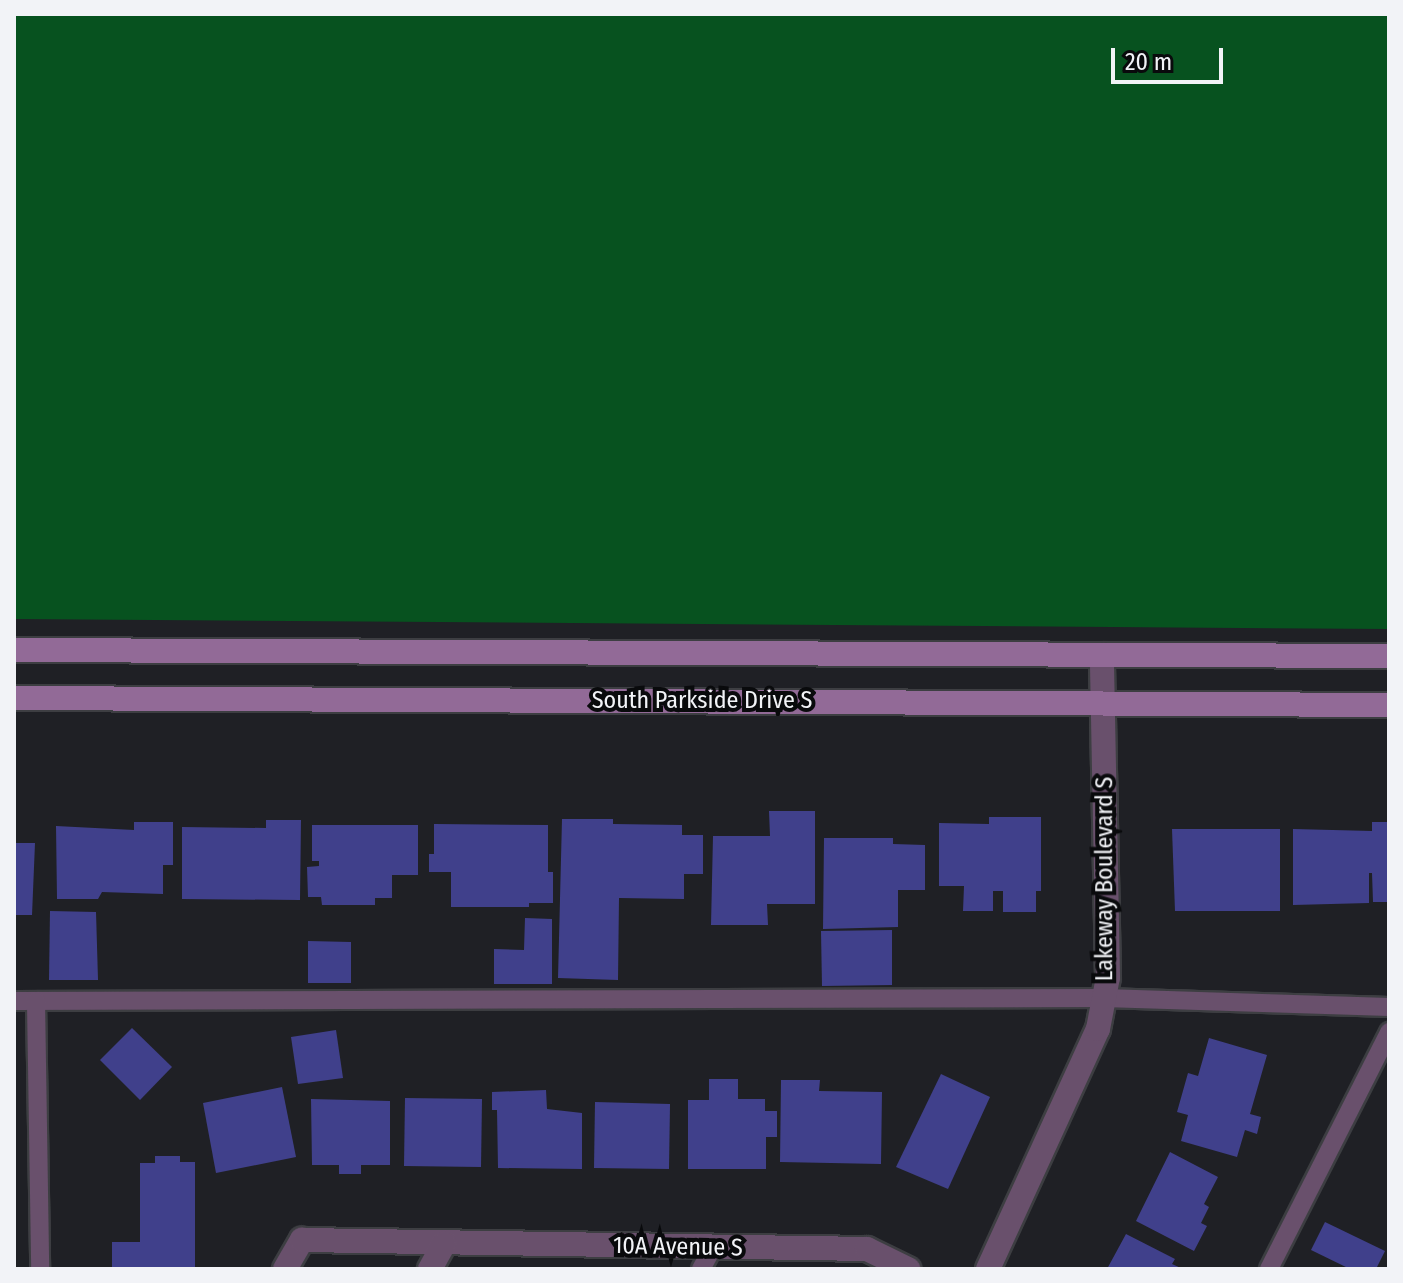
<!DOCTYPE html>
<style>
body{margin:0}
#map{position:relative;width:1403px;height:1283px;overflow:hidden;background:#1f2025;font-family:"Fira Sans Condensed",sans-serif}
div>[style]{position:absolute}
.green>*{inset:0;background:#07521f}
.building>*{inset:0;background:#40408b}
.roads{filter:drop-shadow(2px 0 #3d3e42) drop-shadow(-2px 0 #3d3e42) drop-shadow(0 2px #3d3e42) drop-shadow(0 -2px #3d3e42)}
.service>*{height:18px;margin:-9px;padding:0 9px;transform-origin:9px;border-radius:9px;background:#69506c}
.minor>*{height:24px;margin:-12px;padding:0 12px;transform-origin:12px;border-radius:12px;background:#69506c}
.secondary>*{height:24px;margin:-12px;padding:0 12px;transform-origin:12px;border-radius:12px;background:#926a97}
span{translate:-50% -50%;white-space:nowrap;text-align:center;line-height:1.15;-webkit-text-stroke:8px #090a0c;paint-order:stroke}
.street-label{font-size:24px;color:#f2f3f7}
.frame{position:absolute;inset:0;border:16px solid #f2f3f7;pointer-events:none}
.scale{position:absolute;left:1111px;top:48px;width:112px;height:36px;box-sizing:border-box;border:4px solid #f2f3f7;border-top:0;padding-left:10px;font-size:24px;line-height:28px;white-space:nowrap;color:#f2f3f7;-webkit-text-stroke:6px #090a0c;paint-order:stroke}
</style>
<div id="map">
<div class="green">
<div style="clip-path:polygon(14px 14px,1389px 14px,1389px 629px,14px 619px)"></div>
</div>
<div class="building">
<div style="clip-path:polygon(769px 811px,815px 811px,815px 904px,767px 904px,768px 925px,711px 925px,713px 836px,770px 836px)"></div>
<div style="clip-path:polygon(989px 817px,1041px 817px,1041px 891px,1036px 891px,1036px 912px,1003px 912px,1003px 891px,993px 891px,993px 911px,963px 911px,964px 886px,939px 886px,939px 823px,989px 824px)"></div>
<div style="clip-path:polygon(562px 819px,613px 819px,613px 824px,682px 825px,682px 835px,703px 835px,703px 874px,684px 874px,684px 899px,619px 898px,618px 980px,558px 978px)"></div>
<div style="clip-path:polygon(266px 820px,301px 820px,300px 900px,182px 899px,182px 827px,266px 828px)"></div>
<div style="clip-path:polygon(134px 822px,173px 822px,173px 865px,163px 865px,163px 894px,102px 892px,98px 899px,57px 899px,56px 826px,134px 830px)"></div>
<div style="clip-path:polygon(1372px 822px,1389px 822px,1389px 902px,1373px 902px,1372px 873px,1369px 873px,1369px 903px,1293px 905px,1293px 829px,1372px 831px)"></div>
<div style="clip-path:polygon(434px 824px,548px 825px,548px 872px,553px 872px,553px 903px,529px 903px,529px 907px,451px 907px,451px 872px,429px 872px,429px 854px,434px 854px)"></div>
<div style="clip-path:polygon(312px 825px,418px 825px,418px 875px,392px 875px,392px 898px,375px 898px,375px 905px,322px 905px,321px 897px,308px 897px,307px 867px,319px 866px,319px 861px,312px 861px)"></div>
<div style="clip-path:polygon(1172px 829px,1280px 829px,1280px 911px,1175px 911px)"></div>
<div style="clip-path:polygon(824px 838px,893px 838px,893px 844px,925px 845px,925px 890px,898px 890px,898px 927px,823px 929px)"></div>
<div style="clip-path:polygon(14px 843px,35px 843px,32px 915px,14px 915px)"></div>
<div style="clip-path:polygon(50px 911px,96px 912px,98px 980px,49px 980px)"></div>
<div style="clip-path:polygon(525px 918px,552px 919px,552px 984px,494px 984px,494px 949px,524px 950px)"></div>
<div style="clip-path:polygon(892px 930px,892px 985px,822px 986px,821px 931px)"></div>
<div style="clip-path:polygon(308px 941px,351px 942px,351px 983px,308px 983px)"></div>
<div style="clip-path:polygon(132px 1028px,172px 1067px,140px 1100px,100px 1060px)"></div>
<div style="clip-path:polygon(336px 1030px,343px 1078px,298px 1084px,291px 1037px)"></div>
<div style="clip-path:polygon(1209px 1038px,1267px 1055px,1250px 1114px,1261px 1117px,1257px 1134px,1245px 1130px,1237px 1157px,1181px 1141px,1188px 1115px,1177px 1112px,1188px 1073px,1198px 1076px)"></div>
<div style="clip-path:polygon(941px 1074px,990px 1097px,948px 1189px,896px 1167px)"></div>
<div style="clip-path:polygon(709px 1079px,738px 1079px,738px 1099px,765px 1099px,765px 1111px,777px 1111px,777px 1137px,766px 1137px,766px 1169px,688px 1169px,688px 1100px,709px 1100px)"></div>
<div style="clip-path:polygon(781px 1080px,820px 1080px,819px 1091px,882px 1092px,881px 1164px,780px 1162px)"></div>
<div style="clip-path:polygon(282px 1087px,296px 1157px,216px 1173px,203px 1103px)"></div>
<div style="clip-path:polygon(546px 1090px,547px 1109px,582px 1113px,582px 1169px,498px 1168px,497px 1110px,492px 1110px,492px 1092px)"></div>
<div style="clip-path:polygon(405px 1098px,482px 1099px,481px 1167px,404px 1166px)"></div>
<div style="clip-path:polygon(311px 1099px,390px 1101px,390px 1165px,361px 1165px,361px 1174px,339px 1174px,339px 1165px,312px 1165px)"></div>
<div style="clip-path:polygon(595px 1102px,670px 1104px,669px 1169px,594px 1168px)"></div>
<div style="clip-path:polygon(1170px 1152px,1218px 1177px,1204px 1204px,1209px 1207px,1201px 1223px,1207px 1226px,1194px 1251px,1136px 1221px)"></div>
<div style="clip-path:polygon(155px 1156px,180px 1156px,180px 1162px,195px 1162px,195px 1269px,112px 1269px,112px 1242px,140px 1242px,140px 1163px,155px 1163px)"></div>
<div style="clip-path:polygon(1325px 1222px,1385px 1251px,1376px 1269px,1350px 1269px,1311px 1250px)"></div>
<div style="clip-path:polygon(1126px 1234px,1175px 1259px,1172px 1264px,1183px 1269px,1107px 1269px)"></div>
</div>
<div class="roads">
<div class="service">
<div style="left:14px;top:1001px;width:1090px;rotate:-0.16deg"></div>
<div style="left:1104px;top:998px;width:285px;rotate:1.8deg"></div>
<div style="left:36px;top:1001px;width:268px;rotate:89.1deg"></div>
<div style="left:701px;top:1269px;width:25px;rotate:-61deg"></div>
<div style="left:1269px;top:1269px;width:266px;rotate:-63.1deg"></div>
</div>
<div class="minor">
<div style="left:285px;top:1269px;width:34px;rotate:-60deg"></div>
<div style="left:302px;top:1240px;width:565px;rotate:0.91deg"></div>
<div style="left:867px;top:1249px;width:46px;rotate:26deg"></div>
<div style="left:430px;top:1269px;width:29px;rotate:-61deg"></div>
<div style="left:988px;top:1269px;width:264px;rotate:-65.4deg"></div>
<div style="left:1098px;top:1029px;width:53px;rotate:-79.1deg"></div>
<div style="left:1108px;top:977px;width:322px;rotate:-91.1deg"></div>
</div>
<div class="secondary">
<div style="left:14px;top:650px;width:1375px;rotate:0.25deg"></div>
<div style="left:14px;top:698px;width:1375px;rotate:0.29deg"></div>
</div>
</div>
<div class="street-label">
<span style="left:702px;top:701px">South Parkside Drive S</span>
<span style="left:1105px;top:879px;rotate:-90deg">Lakeway Boulevard S</span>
<span style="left:678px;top:1247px;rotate:1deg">10A Avenue S</span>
</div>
<div class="frame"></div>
<div class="scale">20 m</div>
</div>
